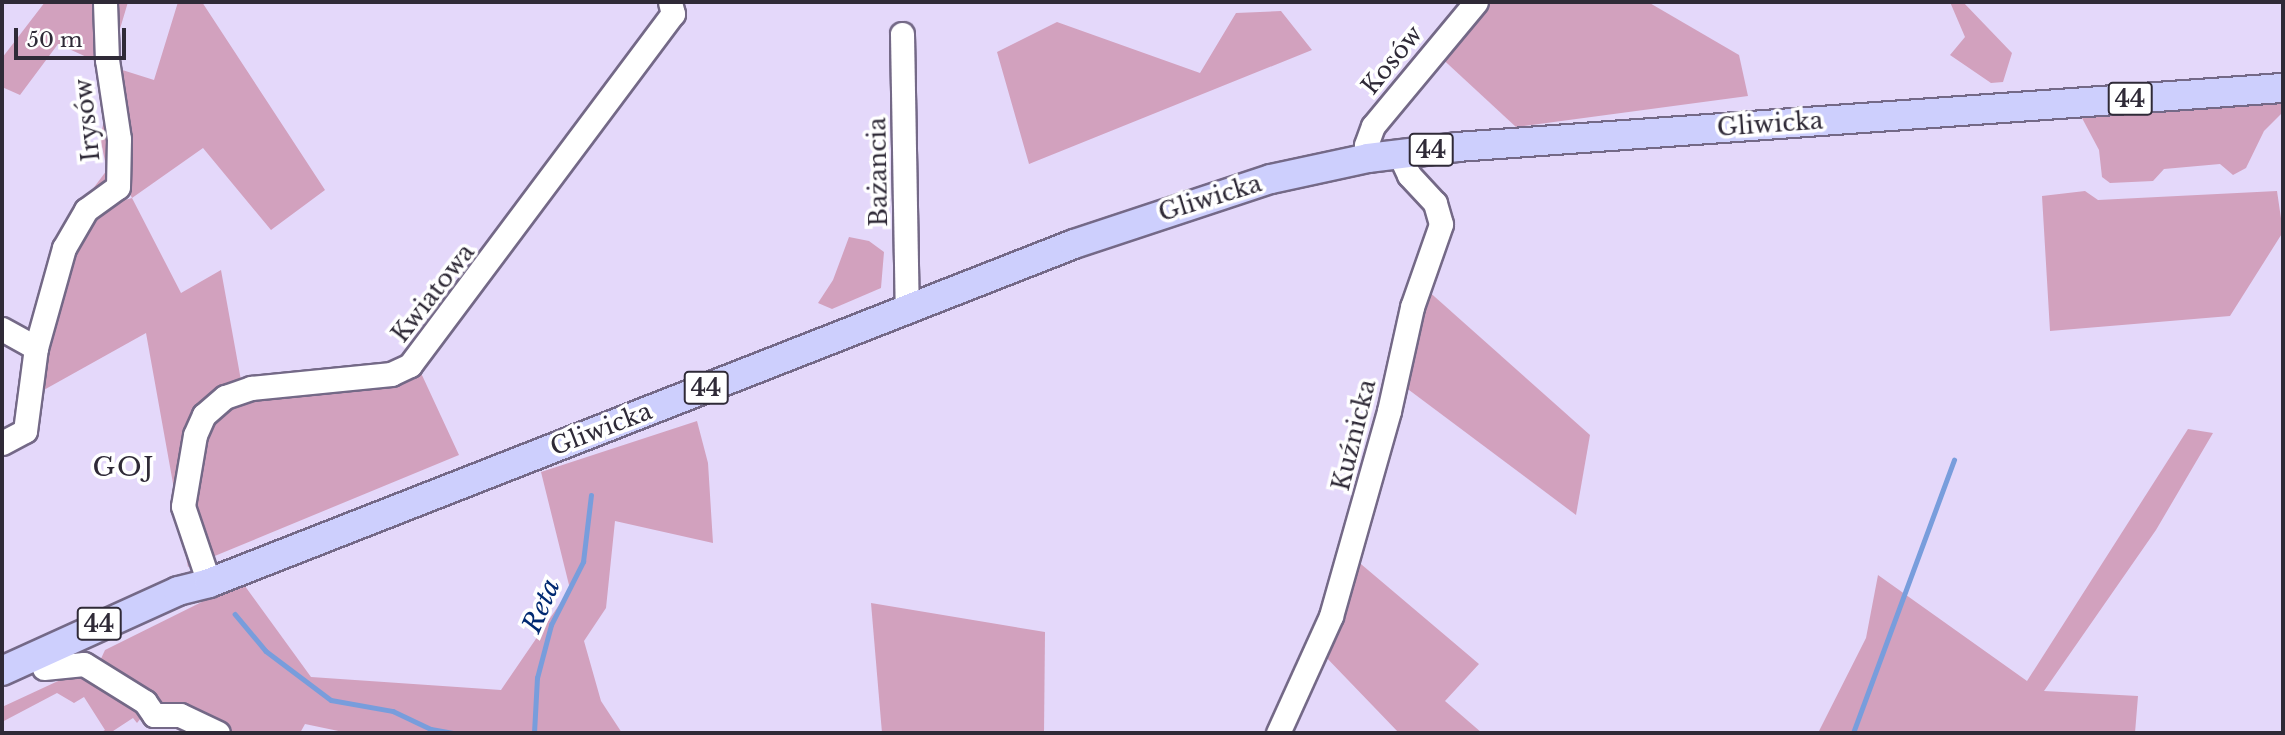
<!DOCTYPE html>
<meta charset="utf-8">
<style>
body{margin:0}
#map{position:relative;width:2285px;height:735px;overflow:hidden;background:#e4d8fa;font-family:"Libre Baskerville",serif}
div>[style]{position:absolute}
.green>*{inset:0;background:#d2a1be}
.stream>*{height:4.5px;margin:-2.25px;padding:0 2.25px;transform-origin:2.25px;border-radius:2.25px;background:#789ddc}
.roads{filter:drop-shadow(2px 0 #746987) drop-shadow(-2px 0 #746987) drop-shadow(0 2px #746987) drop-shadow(0 -2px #746987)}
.minor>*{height:23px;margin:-11.5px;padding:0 11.5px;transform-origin:11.5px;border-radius:11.5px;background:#fff}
.major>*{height:28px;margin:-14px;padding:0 14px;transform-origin:14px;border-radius:14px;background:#cdcffd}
span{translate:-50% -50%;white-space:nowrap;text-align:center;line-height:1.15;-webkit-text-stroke:7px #fff;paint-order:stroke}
.shield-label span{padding:2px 5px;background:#fff;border:2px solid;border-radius:5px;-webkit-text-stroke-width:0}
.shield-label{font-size:23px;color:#2f2a37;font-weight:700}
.street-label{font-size:24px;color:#2f2a37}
.neighbourhood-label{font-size:26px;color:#2f2a37;letter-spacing:2px}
.water-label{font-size:26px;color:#002971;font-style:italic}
.frame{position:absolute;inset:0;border:4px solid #2f2a37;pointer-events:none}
.scale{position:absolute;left:14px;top:28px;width:112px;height:32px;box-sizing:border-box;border:4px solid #2f2a37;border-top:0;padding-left:9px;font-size:21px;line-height:24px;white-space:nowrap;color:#2f2a37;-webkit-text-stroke:5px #fff;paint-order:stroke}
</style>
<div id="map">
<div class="green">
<div style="clip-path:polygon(45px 2px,128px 2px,114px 49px,102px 64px,58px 44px,20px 95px,2px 87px,2px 58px)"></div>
<div style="clip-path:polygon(178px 2px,202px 2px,325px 190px,271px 230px,203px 148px,132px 198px,181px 293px,221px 270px,244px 397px,421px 373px,459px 455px,188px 567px,146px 333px,42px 391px,41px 360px,80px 227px,107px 205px,132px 198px,124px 182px,89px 194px,107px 170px,100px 138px,116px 68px,154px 80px)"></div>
<div style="clip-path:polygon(1477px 2px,1648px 2px,1739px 55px,1748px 96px,1516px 127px,1436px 53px)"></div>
<div style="clip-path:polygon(1950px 2px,1963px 2px,2012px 53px,2003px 82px,1991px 83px,1950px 55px,1965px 37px)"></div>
<div style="clip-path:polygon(1281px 11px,1312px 50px,1029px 164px,997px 52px,1057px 22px,1200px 73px,1236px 13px)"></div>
<div style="clip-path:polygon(2283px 100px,2283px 112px,2264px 131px,2246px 168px,2233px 175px,2220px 164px,2164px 169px,2153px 181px,2110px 183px,2102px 177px,2099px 150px,2082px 118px)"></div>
<div style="clip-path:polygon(2085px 191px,2098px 200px,2277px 191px,2283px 232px,2230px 316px,2050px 331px,2042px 196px)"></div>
<div style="clip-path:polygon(849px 237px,869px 241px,884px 252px,881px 288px,832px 309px,818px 303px,833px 280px)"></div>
<div style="clip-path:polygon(1426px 289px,1590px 435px,1576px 515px,1401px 384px)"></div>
<div style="clip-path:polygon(697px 421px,708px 463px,713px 543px,615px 521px,606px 608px,584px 641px,601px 701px,622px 733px,348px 733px,305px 724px,300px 733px,225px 733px,164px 708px,99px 663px,105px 650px,242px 582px,311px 677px,501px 690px,570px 589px,541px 472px)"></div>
<div style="clip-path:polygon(2188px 429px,2213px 433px,2156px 530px,2044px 691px,2138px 696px,2135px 733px,1818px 733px,1866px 638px,1878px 575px,2027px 681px)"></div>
<div style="clip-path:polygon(1355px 559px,1479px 664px,1445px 701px,1482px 733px,1399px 733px,1322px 653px)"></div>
<div style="clip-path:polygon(871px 603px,1045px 632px,1044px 733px,882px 733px)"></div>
<div style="clip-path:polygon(71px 675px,85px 676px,138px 710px,141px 718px,137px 723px,133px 718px,110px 733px,100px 733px,105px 730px,84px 697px,74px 703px,57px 693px,2px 722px,2px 707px)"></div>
</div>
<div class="stream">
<div style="left:235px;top:614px;width:48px;rotate:50deg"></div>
<div style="left:266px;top:651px;width:81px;rotate:37deg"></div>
<div style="left:331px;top:700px;width:63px;rotate:10.1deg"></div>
<div style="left:393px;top:711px;width:42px;rotate:25.3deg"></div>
<div style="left:431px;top:729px;width:22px;rotate:10deg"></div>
<div style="left:534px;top:733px;width:55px;rotate:-86.9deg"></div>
<div style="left:537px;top:678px;width:55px;rotate:-75.2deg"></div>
<div style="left:551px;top:625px;width:71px;rotate:-63.1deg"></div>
<div style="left:583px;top:562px;width:67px;rotate:-83.2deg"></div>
<div style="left:1853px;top:733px;width:291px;rotate:-69.7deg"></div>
</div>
<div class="roads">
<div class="minor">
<div style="left:902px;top:34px;width:275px;rotate:89deg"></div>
<div style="left:1368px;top:158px;width:13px;rotate:-99deg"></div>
<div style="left:1366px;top:145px;width:20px;rotate:-70deg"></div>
<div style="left:1373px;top:126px;width:161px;rotate:-50.3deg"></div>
<div style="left:2px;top:329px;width:39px;rotate:29deg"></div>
<div style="left:2px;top:443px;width:26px;rotate:-28deg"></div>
<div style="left:25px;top:431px;width:84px;rotate:-82.5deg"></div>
<div style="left:36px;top:348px;width:104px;rotate:-74.4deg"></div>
<div style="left:64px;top:248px;width:44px;rotate:-59.9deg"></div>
<div style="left:86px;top:210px;width:39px;rotate:-36deg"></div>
<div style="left:118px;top:187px;width:48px;rotate:-88.8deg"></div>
<div style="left:119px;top:139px;width:80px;rotate:-98.6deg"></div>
<div style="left:107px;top:60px;width:58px;rotate:-92deg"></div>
<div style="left:209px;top:583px;width:81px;rotate:-108.7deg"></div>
<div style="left:183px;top:506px;width:72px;rotate:-80.4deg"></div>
<div style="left:195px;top:435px;width:22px;rotate:-66deg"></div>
<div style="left:204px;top:415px;width:28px;rotate:-41deg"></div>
<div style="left:225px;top:397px;width:28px;rotate:-19deg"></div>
<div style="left:251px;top:388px;width:141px;rotate:-5.7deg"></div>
<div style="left:391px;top:374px;width:21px;rotate:-25deg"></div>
<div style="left:410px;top:365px;width:439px;rotate:-53.2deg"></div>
<div style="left:673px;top:14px;width:12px;rotate:-104deg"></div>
<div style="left:44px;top:668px;width:40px;rotate:-5.7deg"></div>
<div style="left:84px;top:664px;width:72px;rotate:31.9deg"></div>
<div style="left:145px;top:702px;width:16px;rotate:55deg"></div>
<div style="left:154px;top:715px;width:26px"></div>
<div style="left:180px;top:715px;width:42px;rotate:25.3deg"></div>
<div style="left:1278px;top:733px;width:128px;rotate:-65.6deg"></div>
<div style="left:1331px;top:616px;width:213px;rotate:-74.2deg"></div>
<div style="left:1389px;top:411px;width:107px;rotate:-77.5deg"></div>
<div style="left:1412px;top:307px;width:88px;rotate:-70.7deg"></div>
<div style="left:1441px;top:224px;width:22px;rotate:-106deg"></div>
<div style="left:1435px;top:203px;width:38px;rotate:-133deg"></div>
<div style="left:1409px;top:175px;width:23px;rotate:-115deg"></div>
</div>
<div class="major">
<div style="left:2px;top:671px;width:193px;rotate:-24.4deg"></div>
<div style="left:178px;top:591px;width:32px;rotate:-14deg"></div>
<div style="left:209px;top:583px;width:929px;rotate:-21.4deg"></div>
<div style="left:1074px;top:244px;width:207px;rotate:-18.3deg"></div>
<div style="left:1271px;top:179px;width:99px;rotate:-12.2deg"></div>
<div style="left:1368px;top:158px;width:90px;rotate:-7deg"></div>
<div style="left:1457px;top:147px;width:828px;rotate:-4.09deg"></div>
</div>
</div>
<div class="shield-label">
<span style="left:2130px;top:99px">44</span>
<span style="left:1431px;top:150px">44</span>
<span style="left:706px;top:388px">44</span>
<span style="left:99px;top:624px">44</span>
</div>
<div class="street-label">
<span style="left:1392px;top:60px;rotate:-51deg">Kosów</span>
<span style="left:87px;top:120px;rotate:-96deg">Irysów</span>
<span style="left:1770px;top:124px;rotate:-4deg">Gliwicka</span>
<span style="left:878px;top:172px;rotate:-91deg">Bażancia</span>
<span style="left:1210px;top:198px;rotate:-17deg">Gliwicka</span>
<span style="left:433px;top:293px;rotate:-52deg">Kwiatowa</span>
<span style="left:601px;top:429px;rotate:-21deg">Gliwicka</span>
<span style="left:1354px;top:435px;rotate:-76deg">Kuźnicka</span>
</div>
<div class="neighbourhood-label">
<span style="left:124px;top:468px">GOJ</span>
</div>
<div class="water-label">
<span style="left:542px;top:606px;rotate:-67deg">Reta</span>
</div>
<div class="frame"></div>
<div class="scale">50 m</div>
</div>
